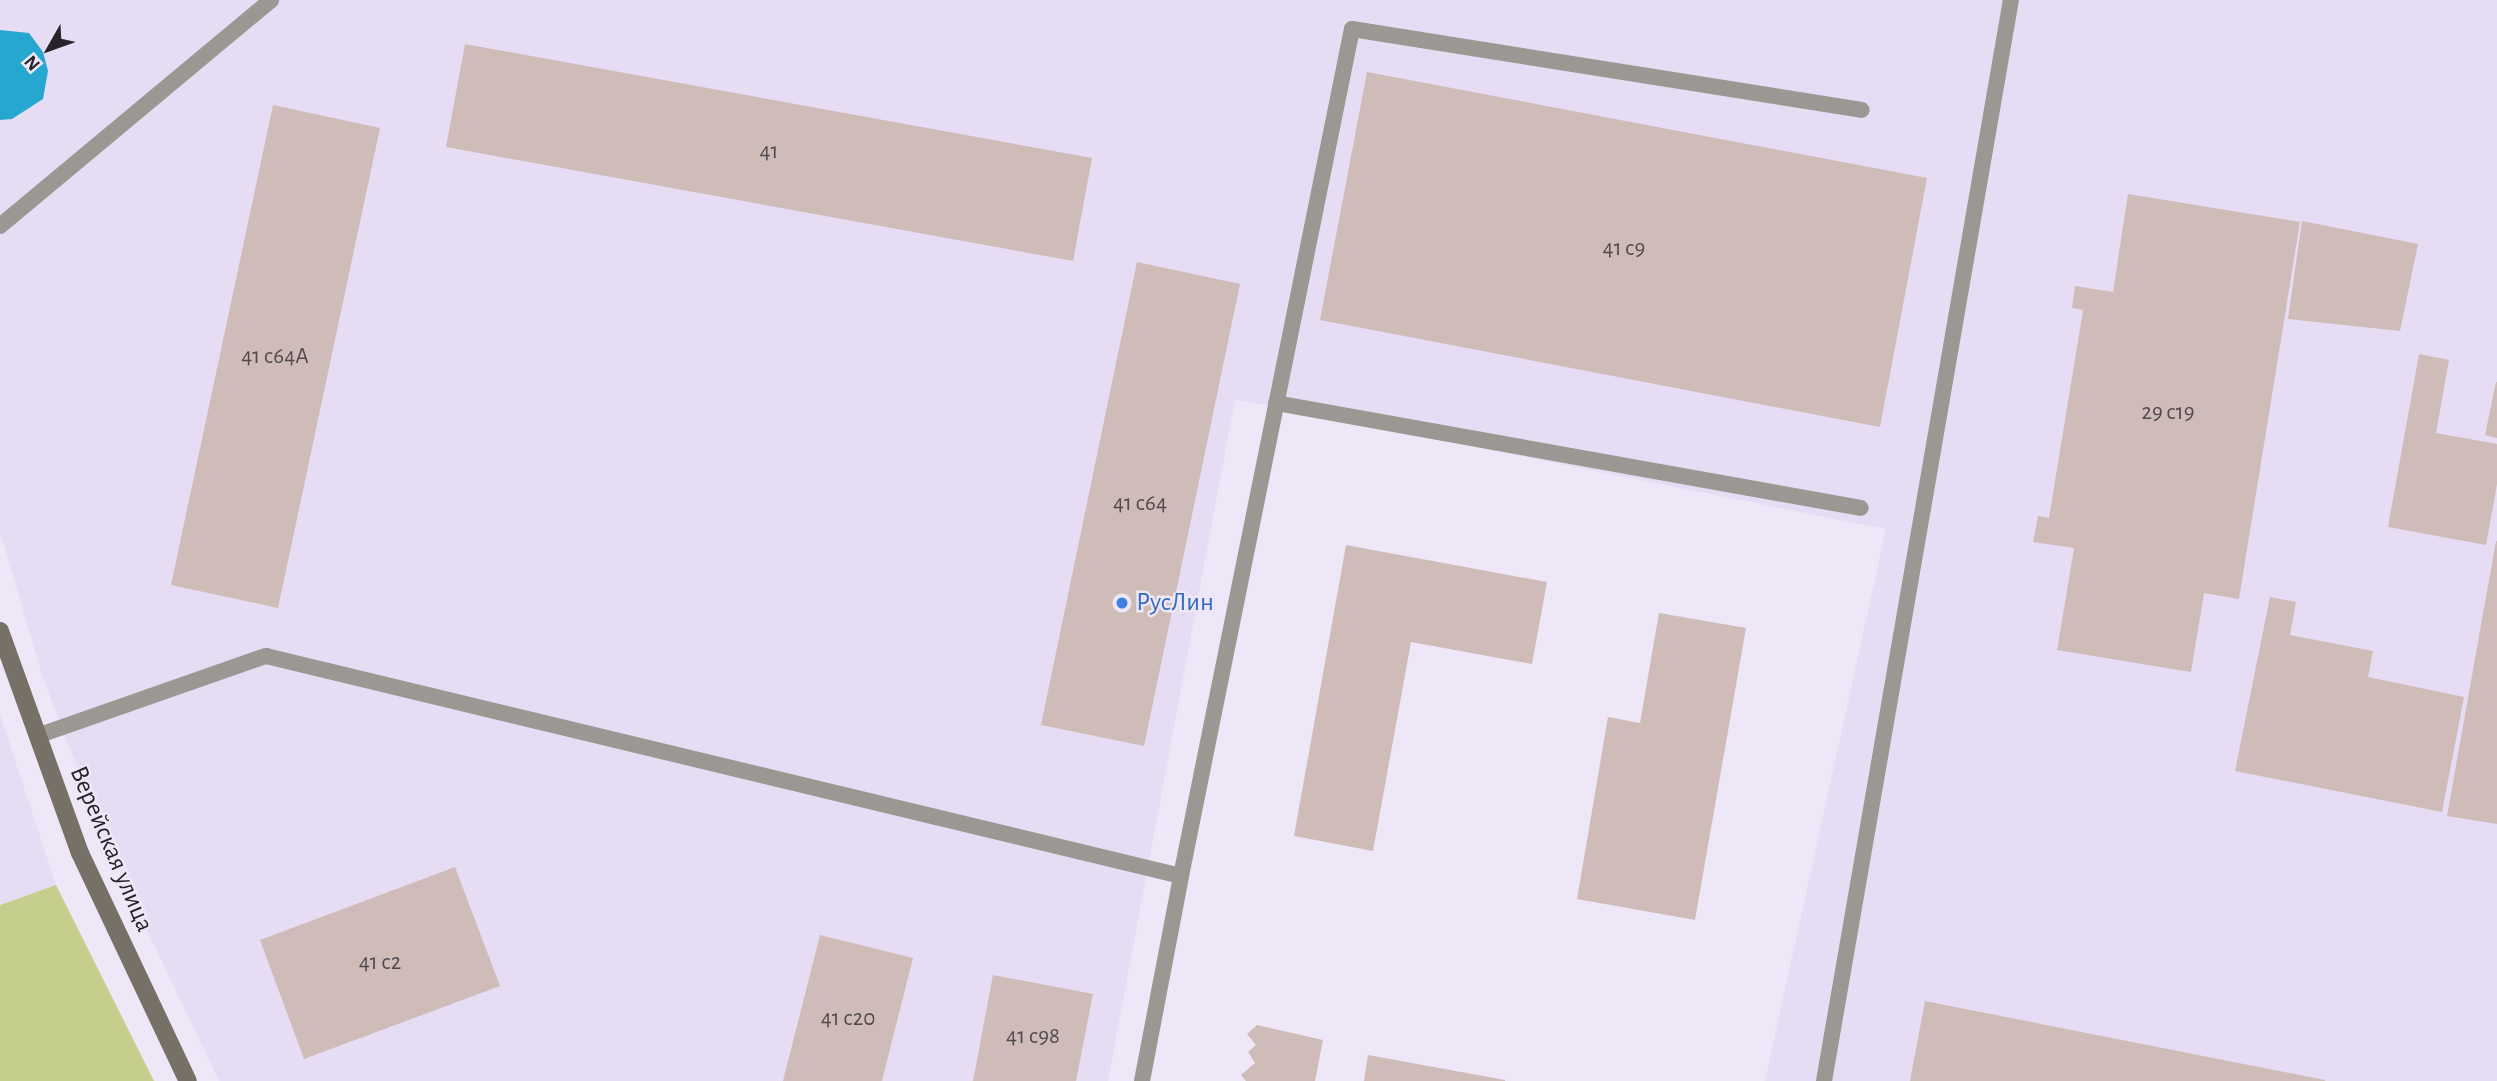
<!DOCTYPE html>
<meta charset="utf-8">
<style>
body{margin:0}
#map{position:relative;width:2497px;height:1081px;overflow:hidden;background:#eee7f7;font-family:"Alegreya Sans",sans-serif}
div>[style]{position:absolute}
.built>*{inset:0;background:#e6dcf3}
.green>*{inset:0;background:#c5ce8c}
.water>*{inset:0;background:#26a7d0}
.building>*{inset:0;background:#cfbcb9}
.lane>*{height:16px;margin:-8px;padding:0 8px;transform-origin:8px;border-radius:8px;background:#9c9792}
.secondary>*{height:18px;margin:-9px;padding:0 9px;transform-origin:9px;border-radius:9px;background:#767067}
.dots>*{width:19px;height:19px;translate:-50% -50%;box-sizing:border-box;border:4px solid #eee7f7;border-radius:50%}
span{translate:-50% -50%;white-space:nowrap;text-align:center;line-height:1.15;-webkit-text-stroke:5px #eee7f7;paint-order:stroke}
.number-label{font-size:23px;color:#504a4e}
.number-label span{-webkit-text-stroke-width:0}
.shop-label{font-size:26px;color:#366cbe}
.left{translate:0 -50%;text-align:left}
.street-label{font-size:26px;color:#26242a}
.north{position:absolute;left:14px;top:14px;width:70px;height:70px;-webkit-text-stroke:5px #eee7f7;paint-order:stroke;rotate:230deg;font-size:19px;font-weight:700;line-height:28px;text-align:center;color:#26242a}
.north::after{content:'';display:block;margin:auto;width:24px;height:32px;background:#26242a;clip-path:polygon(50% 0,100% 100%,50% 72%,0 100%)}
</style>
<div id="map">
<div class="built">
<div style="clip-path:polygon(0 0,2497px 0,2497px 1081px,1765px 1081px,1886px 529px,1235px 399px,1108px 1081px,219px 1081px,108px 848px,43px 678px,0 531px)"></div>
<div style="clip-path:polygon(0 715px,56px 885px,0 905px)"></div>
</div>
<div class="green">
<div style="clip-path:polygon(56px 885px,154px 1081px,0 1081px,0 905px)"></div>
</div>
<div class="water">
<div style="clip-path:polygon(0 30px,29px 33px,43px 52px,48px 71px,43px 99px,12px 119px,0 120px)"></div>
</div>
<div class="building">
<div style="clip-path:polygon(465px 44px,1092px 158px,1073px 261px,446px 147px)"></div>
<div style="clip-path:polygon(1367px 72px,1927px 178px,1880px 427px,1320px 320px)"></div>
<div style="clip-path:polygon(273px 105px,380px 128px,278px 608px,171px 585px)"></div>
<div style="clip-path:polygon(2128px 194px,2300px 222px,2239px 599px,2204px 593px,2191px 672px,2057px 650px,2074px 548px,2033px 542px,2038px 516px,2049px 518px,2083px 310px,2072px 308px,2075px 286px,2113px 292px)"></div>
<div style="clip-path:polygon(2302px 221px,2418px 244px,2400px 331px,2288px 319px)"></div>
<div style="clip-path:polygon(1137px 262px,1240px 284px,1144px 746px,1041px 725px)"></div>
<div style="clip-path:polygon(2419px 354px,2449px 360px,2436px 433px,2497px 444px,2497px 484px,2486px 545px,2388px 527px)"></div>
<div style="clip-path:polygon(2496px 382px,2497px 382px,2497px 438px,2485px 435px)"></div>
<div style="clip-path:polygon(2496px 541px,2497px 541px,2497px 824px,2447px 816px)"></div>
<div style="clip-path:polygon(1346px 545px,1547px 582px,1532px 664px,1411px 642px,1373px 851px,1294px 836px)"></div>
<div style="clip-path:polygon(2270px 597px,2296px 602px,2290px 635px,2373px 651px,2368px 677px,2464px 697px,2442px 812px,2235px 771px)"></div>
<div style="clip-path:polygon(1659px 613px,1746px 628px,1695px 920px,1577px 899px,1608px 717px,1640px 723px)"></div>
<div style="clip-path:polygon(455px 867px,500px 986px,304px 1059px,260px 940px)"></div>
<div style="clip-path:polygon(820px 935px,913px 958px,882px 1081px,783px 1081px)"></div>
<div style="clip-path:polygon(993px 975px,1093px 994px,1076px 1081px,973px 1081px)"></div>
<div style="clip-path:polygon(1925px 1001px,2325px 1080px,2325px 1081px,1910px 1081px)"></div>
<div style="clip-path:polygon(1257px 1025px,1323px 1040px,1315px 1081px,1246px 1081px,1241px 1075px,1255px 1063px,1248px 1052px,1256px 1045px,1247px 1034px)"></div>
<div style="clip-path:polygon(1368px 1055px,1505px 1080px,1505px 1081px,1364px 1081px)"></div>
</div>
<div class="lane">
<div style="left:0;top:226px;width:353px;rotate:-39.8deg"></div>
<div style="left:1276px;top:403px;width:594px;rotate:10.18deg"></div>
<div style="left:37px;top:736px;width:243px;rotate:-19.3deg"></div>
<div style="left:266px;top:656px;width:941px;rotate:13.52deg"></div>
<div style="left:1181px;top:876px;width:864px;rotate:-78.59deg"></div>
<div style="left:1352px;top:29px;width:516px;rotate:9.02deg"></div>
<div style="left:1142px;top:1081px;width:209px;rotate:-79.2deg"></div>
<div style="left:1824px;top:1081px;width:1097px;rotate:-80.19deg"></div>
</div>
<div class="secondary">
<div style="left:0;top:631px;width:236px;rotate:70.2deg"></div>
<div style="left:80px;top:853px;width:252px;rotate:64.7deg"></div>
</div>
<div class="dots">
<div style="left:1122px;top:603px;background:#3f7fe0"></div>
</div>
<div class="number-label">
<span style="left:769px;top:152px">41</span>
<span style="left:1624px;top:249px">41 с9</span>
<span style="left:275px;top:357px">41 с64А</span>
<span style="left:2168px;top:413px">29 с19</span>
<span style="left:1140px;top:504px">41 с64</span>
<span style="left:380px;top:963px">41 с2</span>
<span style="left:848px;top:1019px">41 с20</span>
<span style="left:1033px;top:1037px">41 с98</span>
</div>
<div class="shop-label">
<span class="left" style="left:1136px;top:603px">РусЛин</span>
</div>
<div class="street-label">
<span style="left:111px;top:849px;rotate:67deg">Верейская улица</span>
</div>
<div class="north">N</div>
</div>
